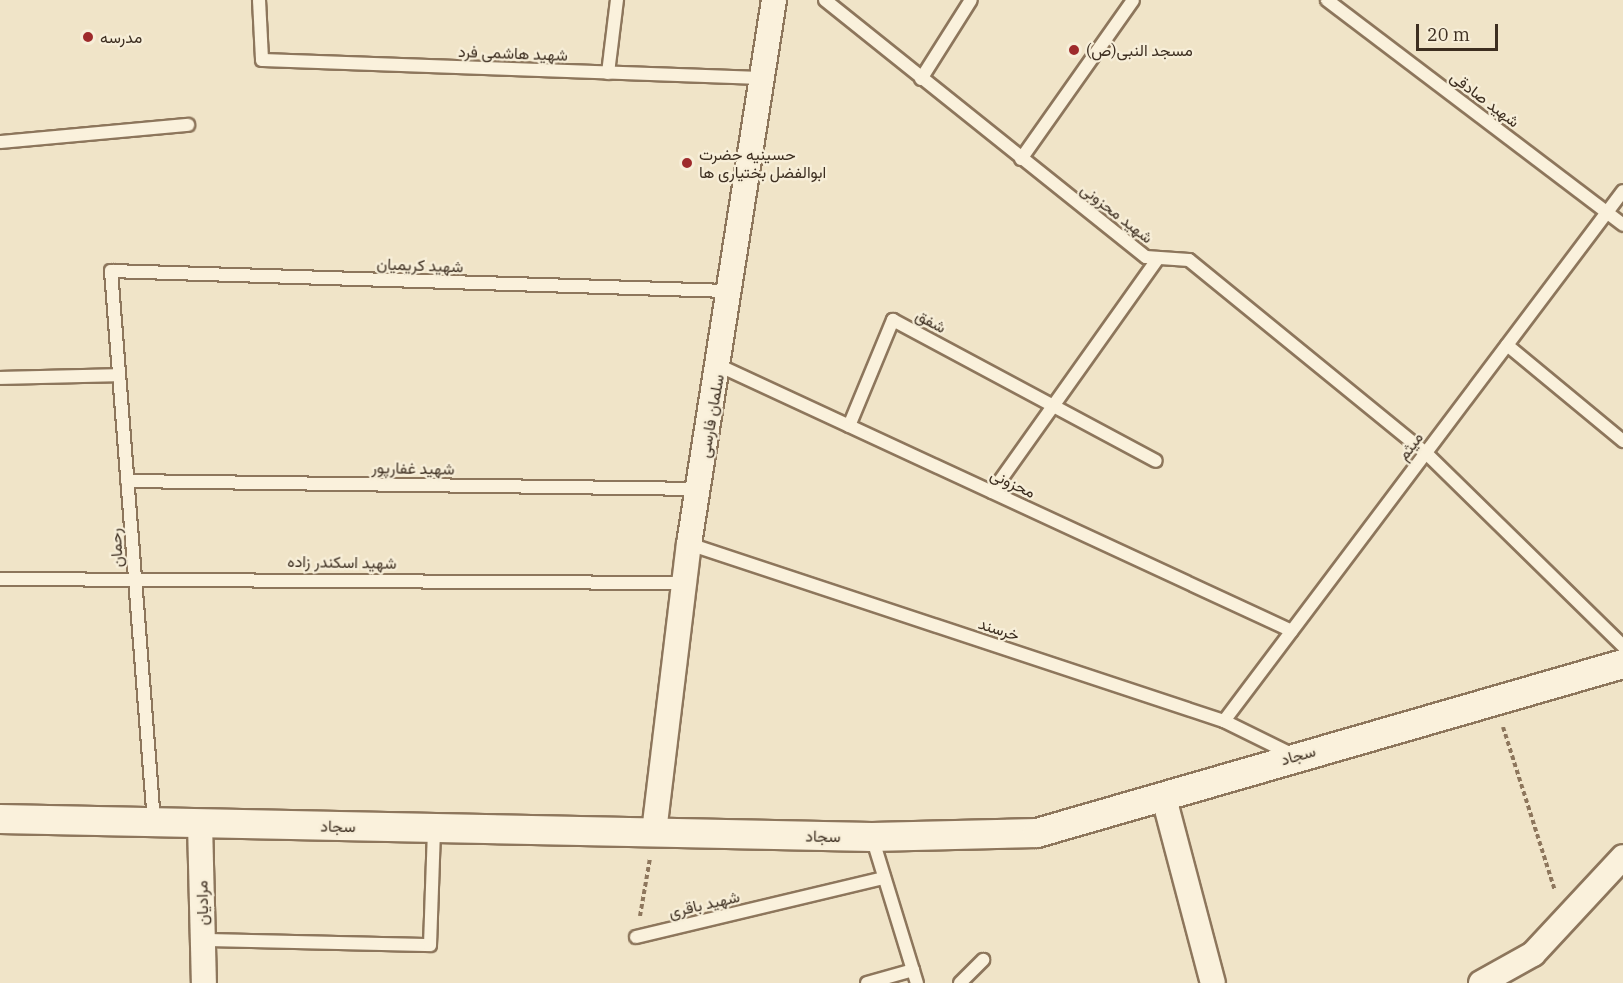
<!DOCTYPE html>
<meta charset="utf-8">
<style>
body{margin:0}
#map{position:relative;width:1623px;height:983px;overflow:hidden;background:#f0e4c8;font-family:"IBM Plex Serif",Vazirmatn,serif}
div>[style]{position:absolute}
.path>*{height:4px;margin-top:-2px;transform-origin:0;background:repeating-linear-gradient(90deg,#8d765c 0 4.5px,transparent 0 7.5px)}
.roads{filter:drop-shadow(2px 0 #8d765c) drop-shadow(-2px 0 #8d765c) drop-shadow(0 2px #8d765c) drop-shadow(0 -2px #8d765c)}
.service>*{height:12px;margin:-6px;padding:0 6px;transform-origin:6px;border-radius:6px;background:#faf1dc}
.minor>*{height:24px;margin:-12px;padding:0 12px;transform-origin:12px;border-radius:12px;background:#faf1dc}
.tertiary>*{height:28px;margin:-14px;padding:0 14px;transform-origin:14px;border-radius:14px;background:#faf1dc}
.dots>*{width:16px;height:16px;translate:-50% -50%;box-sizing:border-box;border:3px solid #f7eed8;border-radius:50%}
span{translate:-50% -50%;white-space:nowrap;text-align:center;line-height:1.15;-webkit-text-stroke:4.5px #f7eed8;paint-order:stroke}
.poi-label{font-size:16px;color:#3d2e20}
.left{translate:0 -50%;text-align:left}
.street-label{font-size:16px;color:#3d2e20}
.scale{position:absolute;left:1416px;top:24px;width:82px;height:27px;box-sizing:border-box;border:3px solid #3d2e20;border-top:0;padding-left:8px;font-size:18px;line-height:21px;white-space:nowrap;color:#3d2e20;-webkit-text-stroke:4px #f7eed8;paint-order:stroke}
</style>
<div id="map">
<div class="path">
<div style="left:1503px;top:727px;width:172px;rotate:72.4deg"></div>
<div style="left:640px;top:916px;width:59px;rotate:-80.2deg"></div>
</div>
<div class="roads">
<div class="service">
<div style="left:259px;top:0;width:60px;rotate:87.1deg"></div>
<div style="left:262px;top:60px;width:500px;rotate:2.06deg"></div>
<div style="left:825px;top:0;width:411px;rotate:38.7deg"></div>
<div style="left:1146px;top:257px;width:43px;rotate:4deg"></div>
<div style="left:1189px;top:260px;width:306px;rotate:39.2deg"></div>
<div style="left:1426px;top:453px;width:276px;rotate:44.4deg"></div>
<div style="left:1327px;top:0;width:372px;rotate:37.2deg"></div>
<div style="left:608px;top:73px;width:74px;rotate:-83deg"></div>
<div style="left:921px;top:79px;width:93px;rotate:-57.7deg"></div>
<div style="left:0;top:142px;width:189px;rotate:-5.2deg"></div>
<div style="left:1021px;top:159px;width:194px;rotate:-54.8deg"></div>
<div style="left:1507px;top:345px;width:151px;rotate:39.6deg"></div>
<div style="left:720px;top:366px;width:630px;rotate:24.86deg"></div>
<div style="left:0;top:378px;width:119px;rotate:-1.4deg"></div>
<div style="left:849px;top:426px;width:115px;rotate:-67.5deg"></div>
<div style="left:893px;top:320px;width:298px;rotate:28.2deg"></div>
<div style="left:127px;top:481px;width:570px;rotate:0.8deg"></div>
<div style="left:992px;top:492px;width:287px;rotate:-54.6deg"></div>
<div style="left:689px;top:544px;width:564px;rotate:18.31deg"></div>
<div style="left:1224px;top:721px;width:77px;rotate:26.2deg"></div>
<div style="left:0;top:579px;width:684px;rotate:0.34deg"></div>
<div style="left:1224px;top:721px;width:663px;rotate:-53.03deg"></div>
<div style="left:154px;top:822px;width:553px;rotate:-94.46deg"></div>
<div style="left:111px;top:271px;width:617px;rotate:1.86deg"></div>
<div style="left:872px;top:837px;width:153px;rotate:72.9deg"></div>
<div style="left:636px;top:937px;width:255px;rotate:-13.4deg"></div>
<div style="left:203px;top:940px;width:227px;rotate:1.3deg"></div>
<div style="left:430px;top:945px;width:117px;rotate:-88deg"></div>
<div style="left:867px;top:983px;width:48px;rotate:-15.8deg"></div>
<div style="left:960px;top:983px;width:33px;rotate:-45deg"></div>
</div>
<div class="minor">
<div style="left:1164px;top:798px;width:191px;rotate:75.2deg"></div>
<div style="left:200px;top:823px;width:160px;rotate:88.6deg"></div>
<div style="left:654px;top:832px;width:290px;rotate:-83.1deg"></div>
<div style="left:689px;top:544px;width:551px;rotate:-81.12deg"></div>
<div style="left:1481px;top:983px;width:60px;rotate:-29.1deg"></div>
<div style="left:1533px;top:954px;width:132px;rotate:-47.1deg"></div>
</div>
<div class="tertiary">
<div style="left:0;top:819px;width:872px;rotate:1.18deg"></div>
<div style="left:872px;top:837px;width:165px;rotate:-1.4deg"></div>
<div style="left:1037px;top:833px;width:610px;rotate:-16.09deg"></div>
</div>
</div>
<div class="dots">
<div style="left:88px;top:37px;background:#9e2a2b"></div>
<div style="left:1074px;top:50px;background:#9e2a2b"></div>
<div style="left:687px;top:163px;background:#9e2a2b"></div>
</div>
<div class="poi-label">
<span class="left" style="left:100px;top:37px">مدرسه</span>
<span class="left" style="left:1086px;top:50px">مسجد النبی(ص)</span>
<span class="left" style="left:699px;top:163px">حسینیه حضرت<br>ابوالفضل بختیاری ها</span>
</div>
<div class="street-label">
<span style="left:513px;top:53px;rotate:2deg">شهید هاشمی فرد</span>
<span style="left:1485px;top:99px;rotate:37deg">شهید صادقی</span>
<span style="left:1117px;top:213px;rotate:38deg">شهید محزونی</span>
<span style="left:420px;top:265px;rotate:2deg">شهید کریمیان</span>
<span style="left:931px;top:321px;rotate:28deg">شفق</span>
<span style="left:711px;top:416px;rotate:-80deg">سلمان فارسی</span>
<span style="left:1410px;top:446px;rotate:-53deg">میثم</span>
<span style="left:413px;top:468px;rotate:1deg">شهید غفارپور</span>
<span style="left:1013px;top:483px;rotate:25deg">محزونی</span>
<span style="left:116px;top:548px;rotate:-94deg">رحمان</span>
<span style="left:342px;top:562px;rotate:1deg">شهید اسکندر زاده</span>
<span style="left:999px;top:629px;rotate:18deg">خرسند</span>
<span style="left:1298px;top:755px;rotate:-16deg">سجاد</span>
<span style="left:338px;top:826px;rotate:1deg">سجاد</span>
<span style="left:823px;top:836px;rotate:1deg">سجاد</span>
<span style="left:202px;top:903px;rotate:-91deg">مرادیان</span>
<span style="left:704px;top:904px;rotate:-13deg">شهید باقری</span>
</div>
<div class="scale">20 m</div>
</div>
